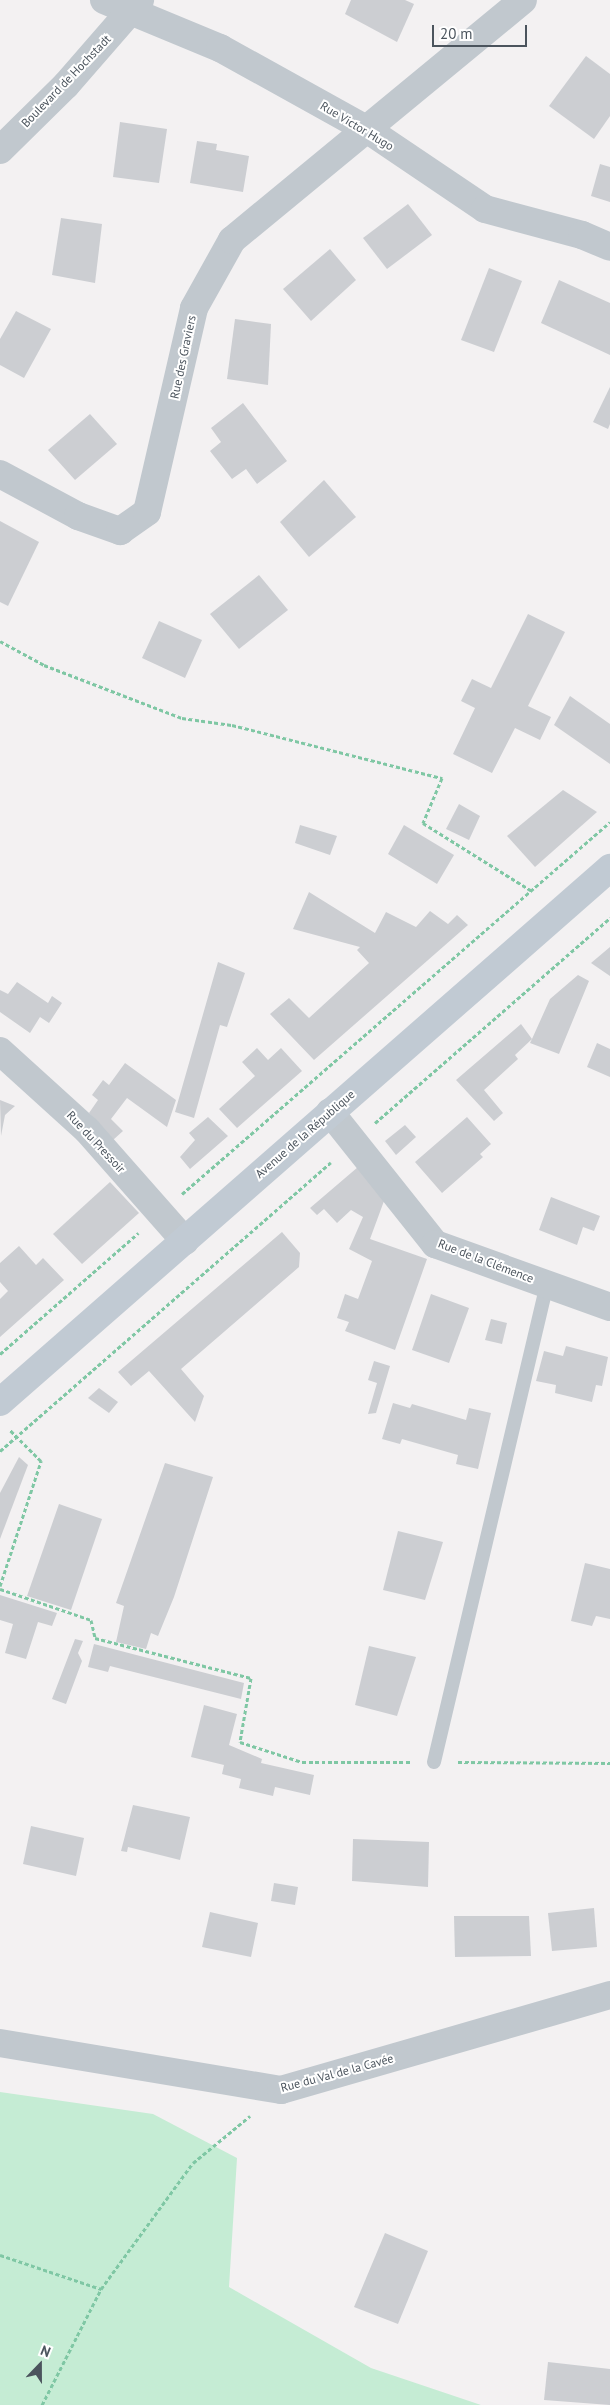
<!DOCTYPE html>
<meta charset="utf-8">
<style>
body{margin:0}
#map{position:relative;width:610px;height:2405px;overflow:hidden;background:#f3f1f2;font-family:"PT Sans",sans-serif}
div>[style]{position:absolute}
.green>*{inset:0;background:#c5ecd4}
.building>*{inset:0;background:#ccced2}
.path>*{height:3px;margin-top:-1.5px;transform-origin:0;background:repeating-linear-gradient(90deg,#7fc7a4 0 4px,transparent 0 6.5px)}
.lane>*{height:14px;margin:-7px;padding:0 7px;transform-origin:7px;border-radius:7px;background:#c1c8ce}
.street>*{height:28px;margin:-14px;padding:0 14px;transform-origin:14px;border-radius:14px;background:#c1c8ce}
.secondary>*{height:28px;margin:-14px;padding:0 14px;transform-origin:14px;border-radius:14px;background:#c1cad3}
span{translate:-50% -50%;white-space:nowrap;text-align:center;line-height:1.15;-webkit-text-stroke:4px #fff;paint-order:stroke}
.street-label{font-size:12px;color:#4b545d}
.north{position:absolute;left:15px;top:2340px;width:50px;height:50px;-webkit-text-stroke:4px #fff;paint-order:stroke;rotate:22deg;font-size:14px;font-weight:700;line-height:20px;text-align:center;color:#4b545d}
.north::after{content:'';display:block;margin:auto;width:18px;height:22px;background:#4b545d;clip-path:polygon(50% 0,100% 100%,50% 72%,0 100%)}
.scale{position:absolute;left:432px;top:25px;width:95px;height:22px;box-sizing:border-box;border:2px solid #4b545d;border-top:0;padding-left:6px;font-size:15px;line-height:18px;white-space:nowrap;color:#4b545d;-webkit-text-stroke:4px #fff;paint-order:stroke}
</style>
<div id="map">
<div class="green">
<div style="clip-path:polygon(0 2092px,153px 2114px,237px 2158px,229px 2287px,371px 2368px,481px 2405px,0 2405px)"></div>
</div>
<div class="building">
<div style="clip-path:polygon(351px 0,405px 0,414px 4px,397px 42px,345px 14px)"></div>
<div style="clip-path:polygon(586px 56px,610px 74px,610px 116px,594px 139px,549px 106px)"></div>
<div style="clip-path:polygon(120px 122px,167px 129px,159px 183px,113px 177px)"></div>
<div style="clip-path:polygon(197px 141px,217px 144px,216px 150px,249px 156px,243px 192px,190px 183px)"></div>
<div style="clip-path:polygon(600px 164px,610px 167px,610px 202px,591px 196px)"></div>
<div style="clip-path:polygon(408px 204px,432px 235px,387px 269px,363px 238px)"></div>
<div style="clip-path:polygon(61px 218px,102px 224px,95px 283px,52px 275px)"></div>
<div style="clip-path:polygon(330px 249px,356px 280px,311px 321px,283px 289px)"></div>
<div style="clip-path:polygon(489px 268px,522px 281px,494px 352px,461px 340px)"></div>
<div style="clip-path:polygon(559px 280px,610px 303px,610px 355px,541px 323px)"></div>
<div style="clip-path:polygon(16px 311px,51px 329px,24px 378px,0 365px,0 339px)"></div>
<div style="clip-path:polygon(235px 319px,271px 324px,268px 385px,227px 379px)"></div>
<div style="clip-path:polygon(610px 387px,610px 424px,608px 429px,593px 422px)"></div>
<div style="clip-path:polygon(243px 403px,287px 461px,257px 484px,246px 469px,232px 479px,210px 451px,221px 442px,211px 428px)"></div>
<div style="clip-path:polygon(90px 414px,117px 444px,75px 480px,48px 450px)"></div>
<div style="clip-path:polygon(324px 480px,356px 517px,309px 557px,280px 522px)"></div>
<div style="clip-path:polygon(0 521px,39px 542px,8px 606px,0 602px)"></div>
<div style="clip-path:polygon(259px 575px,288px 610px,239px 649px,210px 614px)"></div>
<div style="clip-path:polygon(528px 614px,565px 632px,528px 706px,551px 717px,540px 740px,515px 728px,492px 773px,453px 754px,475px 708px,461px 701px,472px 679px,491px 688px)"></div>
<div style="clip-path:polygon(159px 621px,202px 640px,185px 678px,142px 658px)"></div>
<div style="clip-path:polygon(570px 696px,610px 724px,610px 764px,554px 725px)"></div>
<div style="clip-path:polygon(563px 790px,597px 812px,535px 867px,507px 836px)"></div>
<div style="clip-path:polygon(459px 804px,480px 816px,469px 840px,446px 829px)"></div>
<div style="clip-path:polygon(300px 825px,337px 836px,330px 855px,295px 843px)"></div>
<div style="clip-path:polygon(404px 825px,454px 855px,437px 884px,388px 854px)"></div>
<div style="clip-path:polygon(309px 892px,375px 933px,386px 912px,416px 927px,430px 911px,448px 924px,457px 915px,468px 925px,314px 1060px,270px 1014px,289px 998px,309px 1018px,369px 963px,357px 950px,360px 947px,293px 929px)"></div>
<div style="clip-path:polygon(610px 947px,610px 976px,591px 963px)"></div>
<div style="clip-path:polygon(218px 962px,245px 973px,227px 1027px,220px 1025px,194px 1118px,175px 1112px)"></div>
<div style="clip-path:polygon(578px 975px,589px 981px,559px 1054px,530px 1043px,532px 1039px,515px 1055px,518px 1059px,484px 1090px,503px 1113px,494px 1121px,456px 1080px,521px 1024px,532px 1039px,550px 999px)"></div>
<div style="clip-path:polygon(17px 982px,48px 1003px,52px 996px,62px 1003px,49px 1023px,40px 1017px,30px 1033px,0 1012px,0 990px,8px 994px)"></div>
<div style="clip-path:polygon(597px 1043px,610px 1049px,610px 1077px,587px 1067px)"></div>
<div style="clip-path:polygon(257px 1048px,268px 1060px,281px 1048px,302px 1071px,237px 1128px,219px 1109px,255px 1076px,242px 1062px)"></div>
<div style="clip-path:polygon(125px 1063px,176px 1100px,167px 1127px,127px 1098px,111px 1119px,123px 1131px,113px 1140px,89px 1113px,98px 1100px,92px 1095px,103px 1080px,109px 1085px)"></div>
<div style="clip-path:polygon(0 1100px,15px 1106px,5px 1115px,1px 1136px)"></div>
<div style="clip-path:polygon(208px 1117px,228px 1136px,190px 1169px,180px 1157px,195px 1140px,189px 1133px)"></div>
<div style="clip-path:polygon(467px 1117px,491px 1144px,480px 1154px,483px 1157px,442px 1193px,415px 1162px)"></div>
<div style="clip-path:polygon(405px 1125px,416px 1137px,396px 1155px,385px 1141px)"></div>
<div style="clip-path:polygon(358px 1167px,384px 1201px,370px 1239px,427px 1259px,395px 1350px,345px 1331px,349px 1322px,337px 1318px,345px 1294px,358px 1299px,372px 1261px,349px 1249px,363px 1217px,351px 1210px,337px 1223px,324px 1209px,317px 1215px,310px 1208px)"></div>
<div style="clip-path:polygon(110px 1182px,139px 1213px,82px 1264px,53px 1234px)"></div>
<div style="clip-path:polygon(551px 1197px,600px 1216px,594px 1231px,583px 1227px,577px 1245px,539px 1230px)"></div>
<div style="clip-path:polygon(282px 1232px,300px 1253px,299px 1267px,181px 1369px,204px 1396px,195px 1422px,149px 1371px,131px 1386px,118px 1372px)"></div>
<div style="clip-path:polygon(19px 1246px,36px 1265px,43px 1258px,64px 1280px,0 1337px,0 1299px,8px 1291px,0 1282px,0 1263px)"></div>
<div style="clip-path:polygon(431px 1294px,469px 1308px,449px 1363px,412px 1350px)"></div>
<div style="clip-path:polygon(491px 1319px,507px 1323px,502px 1344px,485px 1340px)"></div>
<div style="clip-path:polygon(566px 1346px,608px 1357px,602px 1386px,596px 1385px,592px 1402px,555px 1393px,556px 1385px,536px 1381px,544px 1351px,563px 1356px)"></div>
<div style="clip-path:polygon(374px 1361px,390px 1366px,376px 1413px,368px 1414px,377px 1383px,368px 1380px)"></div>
<div style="clip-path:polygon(99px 1388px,118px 1402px,109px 1413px,88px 1398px)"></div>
<div style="clip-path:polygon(393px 1403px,410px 1408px,412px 1404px,466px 1420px,469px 1408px,491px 1413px,478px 1469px,456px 1464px,458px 1455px,402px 1439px,400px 1444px,382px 1439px)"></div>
<div style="clip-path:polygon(19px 1457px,28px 1465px,0 1539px,0 1493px)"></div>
<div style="clip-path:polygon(165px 1463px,213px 1477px,174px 1597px,158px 1636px,151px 1633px,146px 1649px,116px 1642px,124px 1606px,116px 1603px)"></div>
<div style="clip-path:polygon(59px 1504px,102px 1519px,71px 1610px,27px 1596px)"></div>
<div style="clip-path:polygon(398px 1531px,443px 1542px,425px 1600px,383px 1590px)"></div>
<div style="clip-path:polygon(585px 1563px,610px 1569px,610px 1619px,596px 1616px,592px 1626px,571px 1621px)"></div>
<div style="clip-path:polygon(0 1595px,57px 1613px,52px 1626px,38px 1622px,26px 1659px,5px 1653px,13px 1624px,0 1620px)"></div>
<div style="clip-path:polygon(75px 1639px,83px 1641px,78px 1653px,82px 1661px,66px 1704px,52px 1699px)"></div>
<div style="clip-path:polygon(94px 1644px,244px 1683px,241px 1699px,110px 1666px,108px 1672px,88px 1667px)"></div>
<div style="clip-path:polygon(369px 1646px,416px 1657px,397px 1716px,355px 1705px)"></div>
<div style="clip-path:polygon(204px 1705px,237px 1714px,229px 1745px,262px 1759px,261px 1763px,314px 1775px,310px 1795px,275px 1787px,273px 1796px,239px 1788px,241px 1779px,222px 1774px,224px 1765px,191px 1757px)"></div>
<div style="clip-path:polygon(133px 1805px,190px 1817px,180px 1860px,128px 1847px,127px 1852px,121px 1851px)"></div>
<div style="clip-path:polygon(31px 1826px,84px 1838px,76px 1876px,23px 1864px)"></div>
<div style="clip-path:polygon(353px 1839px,429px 1842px,428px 1887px,352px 1881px)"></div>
<div style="clip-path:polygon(274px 1883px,298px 1887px,295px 1905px,271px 1901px)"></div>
<div style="clip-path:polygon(594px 1908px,597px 1947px,552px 1951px,548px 1913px)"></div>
<div style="clip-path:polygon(210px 1912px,258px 1923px,251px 1957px,202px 1947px)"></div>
<div style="clip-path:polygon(454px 1916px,529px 1916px,531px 1956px,455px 1957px)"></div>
<div style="clip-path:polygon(385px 2233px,428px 2251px,398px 2324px,354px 2307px)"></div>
<div style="clip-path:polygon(548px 2362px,610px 2369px,610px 2405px,544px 2400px)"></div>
</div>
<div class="path">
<div style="left:0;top:641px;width:50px;rotate:28.6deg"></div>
<div style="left:44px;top:665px;width:148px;rotate:21deg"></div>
<div style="left:182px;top:718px;width:50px;rotate:8deg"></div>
<div style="left:232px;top:725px;width:217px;rotate:14.2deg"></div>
<div style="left:442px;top:778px;width:49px;rotate:112.9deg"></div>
<div style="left:423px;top:823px;width:128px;rotate:32deg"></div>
<div style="left:375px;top:1123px;width:312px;rotate:-41.1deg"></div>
<div style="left:182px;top:1194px;width:567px;rotate:-41deg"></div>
<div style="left:0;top:1354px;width:184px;rotate:-41.2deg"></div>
<div style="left:0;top:1451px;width:439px;rotate:-41.1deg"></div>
<div style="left:0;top:1586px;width:132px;rotate:-71.8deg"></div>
<div style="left:41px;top:1461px;width:44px;rotate:-135deg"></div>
<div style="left:0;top:1589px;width:96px;rotate:18.8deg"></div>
<div style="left:91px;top:1620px;width:18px;rotate:77deg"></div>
<div style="left:95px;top:1638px;width:161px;rotate:14.4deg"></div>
<div style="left:251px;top:1678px;width:65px;rotate:99.8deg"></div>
<div style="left:240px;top:1742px;width:65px;rotate:17.9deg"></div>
<div style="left:302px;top:1762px;width:110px"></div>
<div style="left:458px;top:1762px;width:152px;rotate:0.4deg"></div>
<div style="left:0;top:2255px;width:107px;rotate:18.6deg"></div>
<div style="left:42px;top:2405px;width:130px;rotate:-63deg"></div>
<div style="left:101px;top:2289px;width:156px;rotate:-53.9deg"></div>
<div style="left:193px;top:2163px;width:74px;rotate:-39.5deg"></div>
</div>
<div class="lane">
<div style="left:434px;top:1762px;width:491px;rotate:-76.7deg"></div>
</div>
<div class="street">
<div style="left:104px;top:0;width:126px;rotate:22.5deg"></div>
<div style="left:220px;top:48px;width:169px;rotate:29deg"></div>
<div style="left:368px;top:130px;width:141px;rotate:34deg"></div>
<div style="left:485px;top:209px;width:100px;rotate:15deg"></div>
<div style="left:582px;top:235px;width:30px;rotate:23deg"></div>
<div style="left:0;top:150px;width:93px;rotate:-44.6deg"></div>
<div style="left:66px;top:85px;width:113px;rotate:-49deg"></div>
<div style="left:0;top:474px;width:89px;rotate:28.3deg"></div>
<div style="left:78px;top:516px;width:45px;rotate:19.7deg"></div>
<div style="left:120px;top:531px;width:33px;rotate:-35deg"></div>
<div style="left:147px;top:512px;width:209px;rotate:-77deg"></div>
<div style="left:194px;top:308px;width:78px;rotate:-60.8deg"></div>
<div style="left:232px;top:240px;width:377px;rotate:-39.5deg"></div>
<div style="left:0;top:1051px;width:118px;rotate:42.2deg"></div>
<div style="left:87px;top:1130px;width:148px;rotate:48.6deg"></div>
<div style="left:330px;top:1112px;width:169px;rotate:51.5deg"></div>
<div style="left:435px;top:1244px;width:186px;rotate:19.8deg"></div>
<div style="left:0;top:2043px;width:285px;rotate:9.5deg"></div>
<div style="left:281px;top:2090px;width:342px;rotate:-16.1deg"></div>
</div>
<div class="secondary">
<div style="left:0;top:1402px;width:811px;rotate:-41.2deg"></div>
</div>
<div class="street-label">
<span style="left:66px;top:81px;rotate:-46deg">Boulevard de Hochstadt</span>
<span style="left:357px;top:126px;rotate:31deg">Rue Victor Hugo</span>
<span style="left:183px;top:357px;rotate:-78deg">Rue des Graviers</span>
<span style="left:305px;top:1134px;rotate:-41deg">Avenue de la République</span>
<span style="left:96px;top:1142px;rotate:47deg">Rue du Pressoir</span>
<span style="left:486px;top:1261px;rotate:21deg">Rue de la Clémence</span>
<span style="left:337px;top:2073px;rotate:-15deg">Rue du Val de la Cavée</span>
</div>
<div class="north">N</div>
<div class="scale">20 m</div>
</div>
